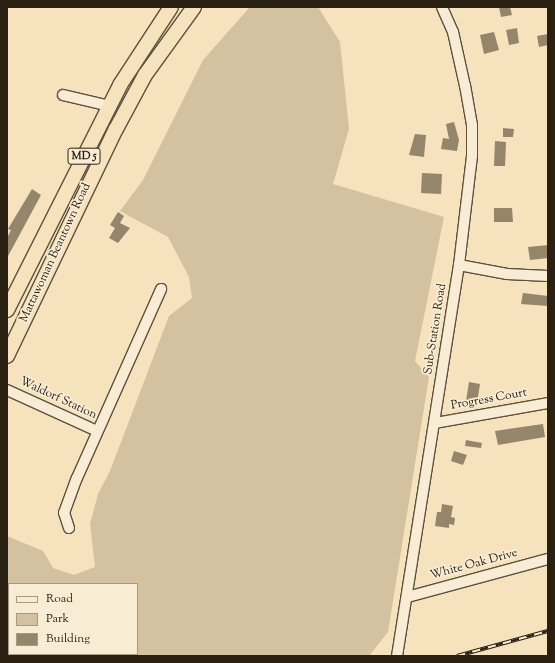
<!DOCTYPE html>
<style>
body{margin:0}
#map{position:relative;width:555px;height:663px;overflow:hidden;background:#f6e2bd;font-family:"Sorts Mill Goudy",serif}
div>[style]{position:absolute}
.green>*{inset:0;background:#d3c1a0}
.building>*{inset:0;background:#94856b}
.roads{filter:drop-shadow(1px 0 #5d503d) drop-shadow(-1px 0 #5d503d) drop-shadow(0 1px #5d503d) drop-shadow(0 -1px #5d503d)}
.minor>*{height:10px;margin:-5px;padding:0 5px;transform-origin:5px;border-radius:5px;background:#f9ecd4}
.highway>*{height:14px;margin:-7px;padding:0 7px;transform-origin:7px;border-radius:7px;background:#f6e2bd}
.rail>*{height:4px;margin-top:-2px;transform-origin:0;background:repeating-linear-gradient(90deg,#f9ecd4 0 8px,#2a2012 0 16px);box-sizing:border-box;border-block:1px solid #2a2012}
span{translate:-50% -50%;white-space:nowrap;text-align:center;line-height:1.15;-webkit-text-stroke:3.5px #f9ecd4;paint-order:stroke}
.shield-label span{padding:1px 3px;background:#f9ecd4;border:1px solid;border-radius:3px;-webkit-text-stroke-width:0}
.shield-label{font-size:11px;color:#2a2012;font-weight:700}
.street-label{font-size:12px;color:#2a2012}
.frame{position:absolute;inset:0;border:8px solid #2a2012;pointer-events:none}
.legend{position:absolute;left:8px;top:583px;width:130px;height:72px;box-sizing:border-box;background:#f9ecd4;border:1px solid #a69a86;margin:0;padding:5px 7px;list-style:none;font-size:12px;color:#2a2012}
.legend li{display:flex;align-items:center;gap:8px;height:20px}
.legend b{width:20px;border:1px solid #a69a86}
</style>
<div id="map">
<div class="green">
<div style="clip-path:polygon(250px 7px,318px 7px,340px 42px,349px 129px,333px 184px,444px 217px,415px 361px,429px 377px,388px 632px,369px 656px,41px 656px,137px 654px,137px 584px,9px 584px,7px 630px,7px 536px,43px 551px,53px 568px,74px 575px,95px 567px,90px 524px,98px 494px,110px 471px,169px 316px,192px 298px,189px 277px,168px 237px,120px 211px,143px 180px,203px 60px)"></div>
</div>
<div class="building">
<div style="clip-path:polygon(499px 7px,510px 7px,512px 15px,501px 17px)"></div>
<div style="clip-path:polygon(517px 28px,519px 43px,509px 45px,506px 30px)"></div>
<div style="clip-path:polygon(494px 32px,499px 50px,484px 54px,480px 35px)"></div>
<div style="clip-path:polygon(548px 34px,548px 45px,539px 47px,537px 36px)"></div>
<div style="clip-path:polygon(454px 122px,459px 140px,457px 151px,441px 149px,443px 138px,449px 139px,446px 124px)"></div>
<div style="clip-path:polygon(503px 128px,514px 129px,513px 137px,503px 137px)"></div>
<div style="clip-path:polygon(415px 134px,426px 135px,424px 157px,409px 155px)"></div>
<div style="clip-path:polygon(495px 141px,506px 142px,505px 166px,494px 166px)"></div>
<div style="clip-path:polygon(422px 173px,442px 174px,441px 194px,421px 193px)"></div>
<div style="clip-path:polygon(32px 189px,41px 195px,7px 258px,7px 238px,11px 230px,8px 229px)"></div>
<div style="clip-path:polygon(494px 208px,512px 208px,513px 222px,494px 222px)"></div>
<div style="clip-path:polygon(118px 212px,124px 216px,120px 223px,130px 228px,118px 243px,109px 238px,115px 228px,110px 225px)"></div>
<div style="clip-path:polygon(548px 245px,548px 258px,530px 260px,528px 247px)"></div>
<div style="clip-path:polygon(523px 293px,548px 296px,548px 306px,521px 304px)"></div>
<div style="clip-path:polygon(469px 382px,480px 384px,477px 403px,466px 401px)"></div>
<div style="clip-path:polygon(543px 424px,545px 437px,498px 445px,495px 431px)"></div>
<div style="clip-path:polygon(466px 440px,482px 443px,481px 448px,465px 446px)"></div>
<div style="clip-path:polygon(454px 451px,467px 455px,463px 465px,451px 461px)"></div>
<div style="clip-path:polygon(442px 504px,453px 506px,451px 517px,455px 518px,454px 525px,449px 524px,449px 528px,435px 526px,437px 512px,441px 512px)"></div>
</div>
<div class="roads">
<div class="minor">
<div style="left:63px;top:95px;width:48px;rotate:13.2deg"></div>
<div style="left:459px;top:265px;width:49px;rotate:10.6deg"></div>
<div style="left:507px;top:274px;width:41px;rotate:2.8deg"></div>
<div style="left:7px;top:390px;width:99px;rotate:24.5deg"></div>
<div style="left:435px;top:423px;width:115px;rotate:-10deg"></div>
<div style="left:69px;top:528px;width:16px;rotate:-108deg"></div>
<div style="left:64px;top:513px;width:37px;rotate:-70deg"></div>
<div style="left:77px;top:478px;width:207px;rotate:-66deg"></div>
<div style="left:407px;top:597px;width:146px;rotate:-15.1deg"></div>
<div style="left:397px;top:656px;width:396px;rotate:-81deg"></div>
<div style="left:459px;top:265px;width:110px;rotate:-83.2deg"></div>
<div style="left:472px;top:156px;width:31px;rotate:-90deg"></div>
<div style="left:472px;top:125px;width:40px;rotate:-100deg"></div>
<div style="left:465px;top:86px;width:55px;rotate:-102.5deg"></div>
<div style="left:453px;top:32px;width:27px;rotate:-114deg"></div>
</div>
<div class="highway">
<div style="left:7px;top:310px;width:252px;rotate:-63.3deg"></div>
<div style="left:120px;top:85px;width:93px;rotate:-56.8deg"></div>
<div style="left:7px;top:356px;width:252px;rotate:-64.4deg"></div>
<div style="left:116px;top:129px;width:61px;rotate:-61.8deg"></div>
<div style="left:145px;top:75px;width:84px;rotate:-54.2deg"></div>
</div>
</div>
<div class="rail">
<div style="left:457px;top:656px;width:94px;rotate:-15.4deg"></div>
</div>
<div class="shield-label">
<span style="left:84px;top:156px">MD 5</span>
</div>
<div class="street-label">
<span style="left:56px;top:253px;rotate:-65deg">Mattawoman Beantown Road</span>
<span style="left:436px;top:329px;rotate:-81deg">Sub-Station Road</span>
<span style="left:58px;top:399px;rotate:25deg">Waldorf Station</span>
<span style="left:489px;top:400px;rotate:-10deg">Progress Court</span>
<span style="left:474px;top:565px;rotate:-15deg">White Oak Drive</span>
</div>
<div class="frame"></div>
<ul class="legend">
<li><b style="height:5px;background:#f9ecd4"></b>Road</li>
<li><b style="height:11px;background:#d3c1a0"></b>Park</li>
<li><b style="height:11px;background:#94856b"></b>Building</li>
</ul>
</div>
